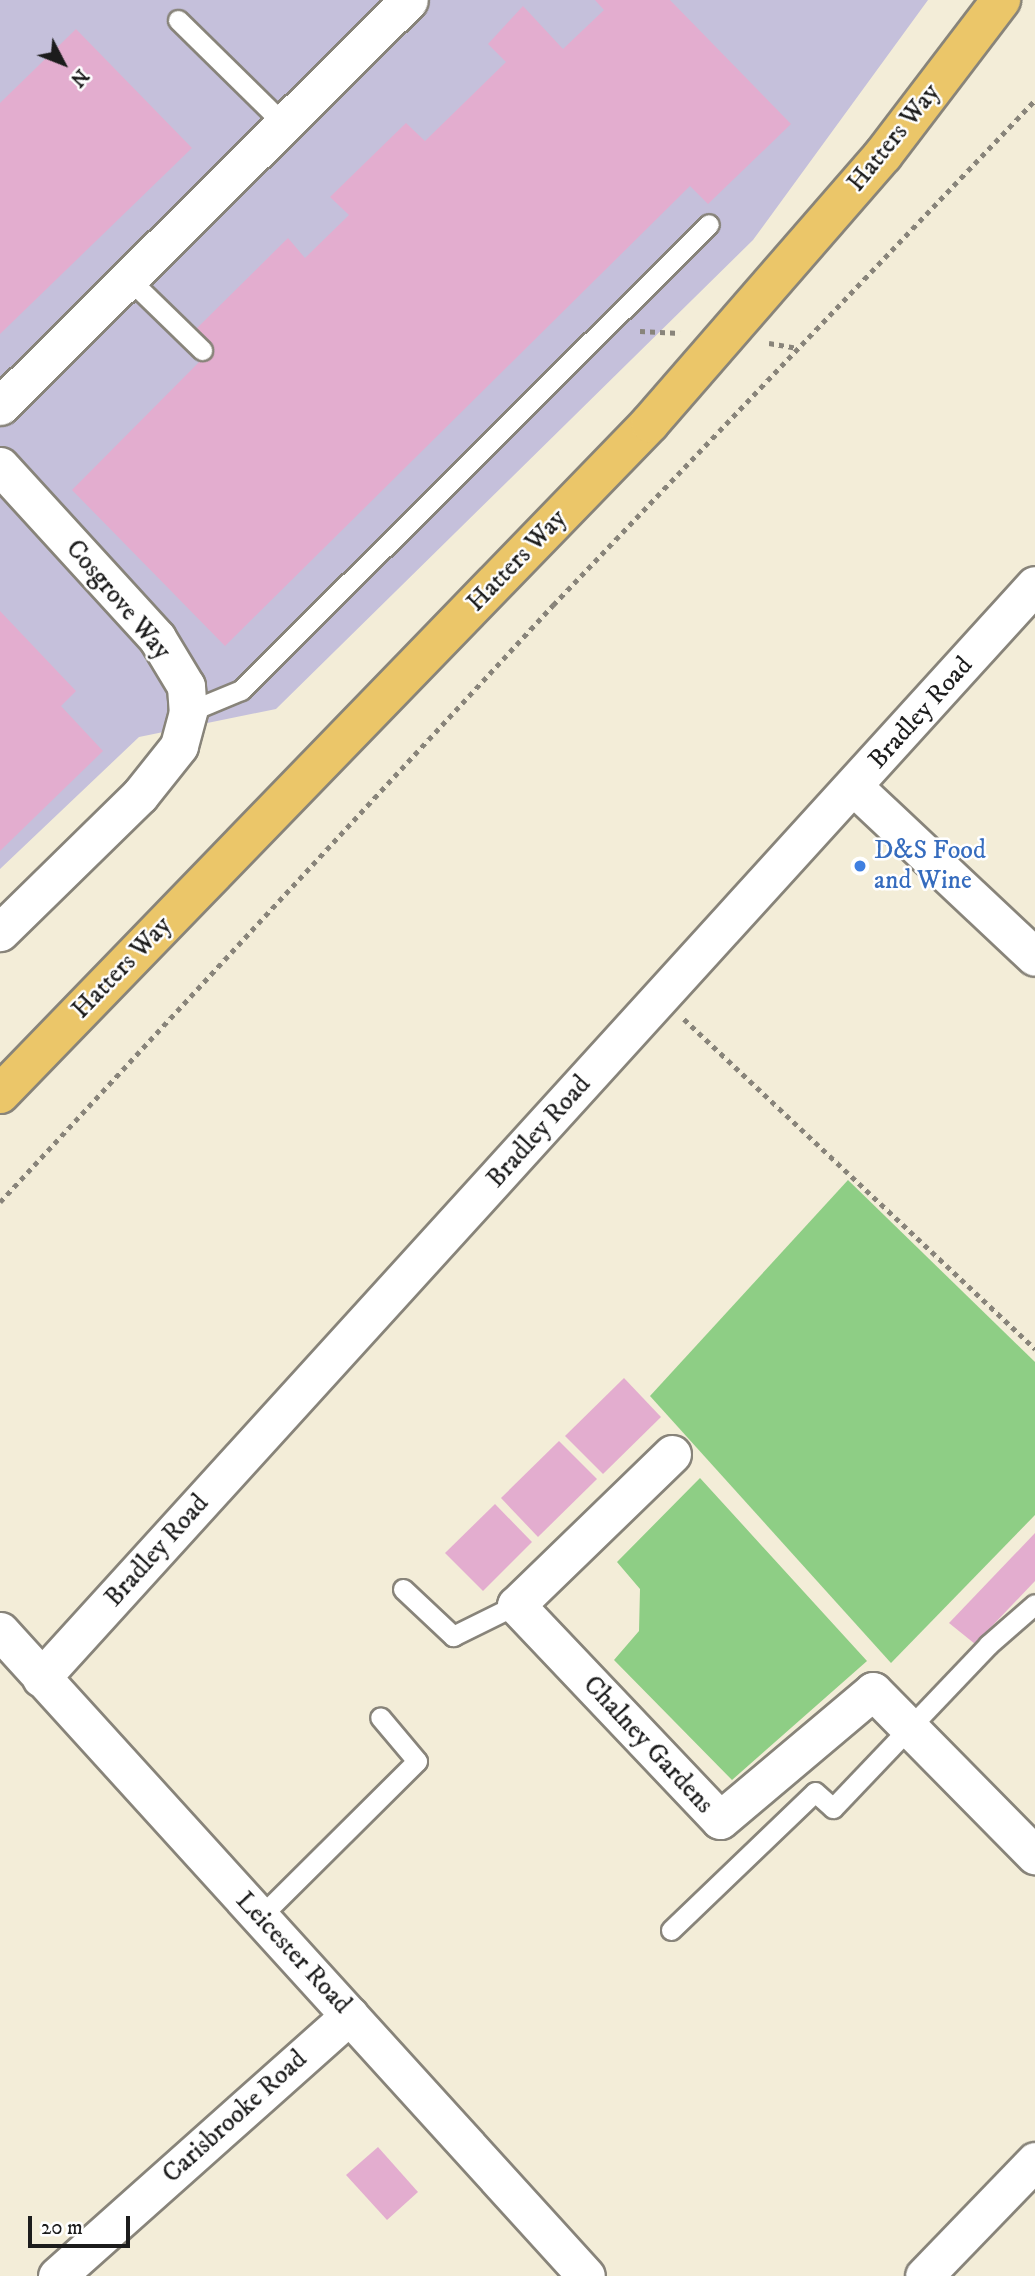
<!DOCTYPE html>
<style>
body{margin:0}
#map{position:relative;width:1035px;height:2276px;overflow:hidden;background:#f3edd8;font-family:"IM FELL DW Pica",serif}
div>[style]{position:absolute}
.industrial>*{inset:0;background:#c5c0db}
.green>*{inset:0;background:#8ece85}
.building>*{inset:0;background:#e3adcf}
.path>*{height:4.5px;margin-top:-2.25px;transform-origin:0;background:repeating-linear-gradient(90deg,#88847a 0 5px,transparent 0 10px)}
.roads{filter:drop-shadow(2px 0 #88847a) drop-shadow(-2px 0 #88847a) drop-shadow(0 2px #88847a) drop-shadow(0 -2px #88847a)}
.service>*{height:19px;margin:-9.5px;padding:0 9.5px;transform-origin:9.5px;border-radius:9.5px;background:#fff}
.minor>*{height:37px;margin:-18.5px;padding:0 18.5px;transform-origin:18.5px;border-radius:18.5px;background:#fff}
.primary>*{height:38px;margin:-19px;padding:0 19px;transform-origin:19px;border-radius:19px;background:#ebc669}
.dots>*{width:19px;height:19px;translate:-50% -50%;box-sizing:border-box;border:4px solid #fff;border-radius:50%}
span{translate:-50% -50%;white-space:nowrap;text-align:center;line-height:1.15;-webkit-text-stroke:5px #fff;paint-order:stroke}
.street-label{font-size:26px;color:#1c1c1c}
.shop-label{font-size:26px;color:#366cbe}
.left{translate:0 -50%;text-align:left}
.north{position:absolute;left:28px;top:28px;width:70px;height:70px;-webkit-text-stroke:5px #fff;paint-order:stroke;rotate:132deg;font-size:19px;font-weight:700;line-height:28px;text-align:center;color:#1c1c1c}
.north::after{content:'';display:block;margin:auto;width:24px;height:32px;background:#1c1c1c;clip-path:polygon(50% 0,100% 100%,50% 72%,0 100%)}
.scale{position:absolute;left:28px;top:2216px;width:102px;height:32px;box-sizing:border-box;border:4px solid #1c1c1c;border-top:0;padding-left:9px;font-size:21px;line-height:24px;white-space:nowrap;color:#1c1c1c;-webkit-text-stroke:5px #fff;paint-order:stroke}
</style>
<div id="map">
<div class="industrial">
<div style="clip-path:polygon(0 0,928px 0,753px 240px,276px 709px,139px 737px,0 869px)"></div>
</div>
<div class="green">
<div style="clip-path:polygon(848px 1180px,1035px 1362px,1035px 1515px,891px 1663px,650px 1396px)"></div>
<div style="clip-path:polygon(700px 1478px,867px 1661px,732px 1780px,614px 1660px,639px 1631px,640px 1589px,617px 1562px)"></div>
</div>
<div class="building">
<div style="clip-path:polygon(595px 0,670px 0,791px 124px,708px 204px,690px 186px,225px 646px,72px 490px,213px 348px,195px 330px,288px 238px,305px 258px,349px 215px,330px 197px,406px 123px,425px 141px,506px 62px,488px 44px,523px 6px,563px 49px,604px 10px)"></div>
<div style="clip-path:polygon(76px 29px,192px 148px,0 334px,0 103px)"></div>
<div style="clip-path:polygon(0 611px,76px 691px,61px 706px,103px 751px,0 851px)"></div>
<div style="clip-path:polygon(624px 1378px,661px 1417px,603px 1474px,565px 1436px)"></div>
<div style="clip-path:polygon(559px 1441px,597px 1479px,538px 1537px,501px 1498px)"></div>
<div style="clip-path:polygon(495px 1504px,532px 1542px,483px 1591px,445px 1553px)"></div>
<div style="clip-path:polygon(1035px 1533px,1035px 1581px,975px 1644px,949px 1623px)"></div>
<div style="clip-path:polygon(378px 2147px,418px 2192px,387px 2220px,346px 2175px)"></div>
</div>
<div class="path">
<div style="left:640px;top:331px;width:40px;rotate:2.9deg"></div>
<div style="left:769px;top:343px;width:29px;rotate:10deg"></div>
<div style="left:684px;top:1019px;width:482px;rotate:43.2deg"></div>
<div style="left:0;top:1202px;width:814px;rotate:-47.19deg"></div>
<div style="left:553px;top:605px;width:698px;rotate:-46.33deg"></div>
</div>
<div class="roads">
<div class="service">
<div style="left:178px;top:20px;width:150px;rotate:44.5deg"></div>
<div style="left:129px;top:279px;width:102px;rotate:44.2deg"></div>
<div style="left:188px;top:712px;width:57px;rotate:-22.5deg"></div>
<div style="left:241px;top:690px;width:660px;rotate:-44.88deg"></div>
<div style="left:403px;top:1589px;width:69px;rotate:43.2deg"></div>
<div style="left:453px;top:1636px;width:70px;rotate:-26.2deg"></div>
<div style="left:260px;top:1917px;width:221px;rotate:-44.8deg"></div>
<div style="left:417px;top:1761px;width:57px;rotate:-130.1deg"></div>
<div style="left:671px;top:1930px;width:199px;rotate:-43.8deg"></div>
<div style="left:815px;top:1792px;width:24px;rotate:42deg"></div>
<div style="left:833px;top:1808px;width:225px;rotate:-46.4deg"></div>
<div style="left:988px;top:1645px;width:62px;rotate:-41.1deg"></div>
</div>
<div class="minor">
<div style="left:0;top:406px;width:576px;rotate:-44.79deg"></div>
<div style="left:0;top:466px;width:233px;rotate:47.6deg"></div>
<div style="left:157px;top:638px;width:56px;rotate:58.9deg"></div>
<div style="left:186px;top:686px;width:26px;rotate:86deg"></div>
<div style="left:188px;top:712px;width:35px;rotate:105deg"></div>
<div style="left:179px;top:746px;width:63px;rotate:128.5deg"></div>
<div style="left:140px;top:795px;width:196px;rotate:135.6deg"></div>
<div style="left:854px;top:787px;width:248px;rotate:43.2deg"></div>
<div style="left:672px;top:1454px;width:217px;rotate:135.9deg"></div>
<div style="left:516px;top:1605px;width:296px;rotate:46.5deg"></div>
<div style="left:720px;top:1820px;width:200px;rotate:-40.1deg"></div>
<div style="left:873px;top:1691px;width:231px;rotate:45.4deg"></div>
<div style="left:0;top:1631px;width:871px;rotate:47.74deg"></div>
<div style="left:41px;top:1678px;width:1477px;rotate:-47.72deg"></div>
<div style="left:57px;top:2276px;width:392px;rotate:-41.7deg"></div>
<div style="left:924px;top:2276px;width:160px;rotate:-46deg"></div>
</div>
<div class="primary">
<div style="left:0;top:1094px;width:934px;rotate:-45.91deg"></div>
<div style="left:650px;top:423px;width:355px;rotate:-49deg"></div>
<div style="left:883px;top:155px;width:195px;rotate:-52.7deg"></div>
</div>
</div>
<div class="dots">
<div style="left:860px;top:866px;background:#3f7fe0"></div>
</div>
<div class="street-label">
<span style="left:894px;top:138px;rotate:-51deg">Hatters Way</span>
<span style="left:517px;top:561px;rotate:-46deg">Hatters Way</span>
<span style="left:118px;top:600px;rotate:50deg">Cosgrove Way</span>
<span style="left:921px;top:713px;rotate:-48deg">Bradley Road</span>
<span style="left:122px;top:968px;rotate:-46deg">Hatters Way</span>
<span style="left:539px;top:1132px;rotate:-48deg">Bradley Road</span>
<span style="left:157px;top:1551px;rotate:-48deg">Bradley Road</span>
<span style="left:648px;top:1745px;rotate:47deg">Chalney Gardens</span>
<span style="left:293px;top:1953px;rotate:47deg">Leicester Road</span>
<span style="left:235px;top:2117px;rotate:-42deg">Carisbrooke Road</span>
</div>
<div class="shop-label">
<span class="left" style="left:874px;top:866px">D&amp;S Food<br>and Wine</span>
</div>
<div class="north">N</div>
<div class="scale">20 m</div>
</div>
